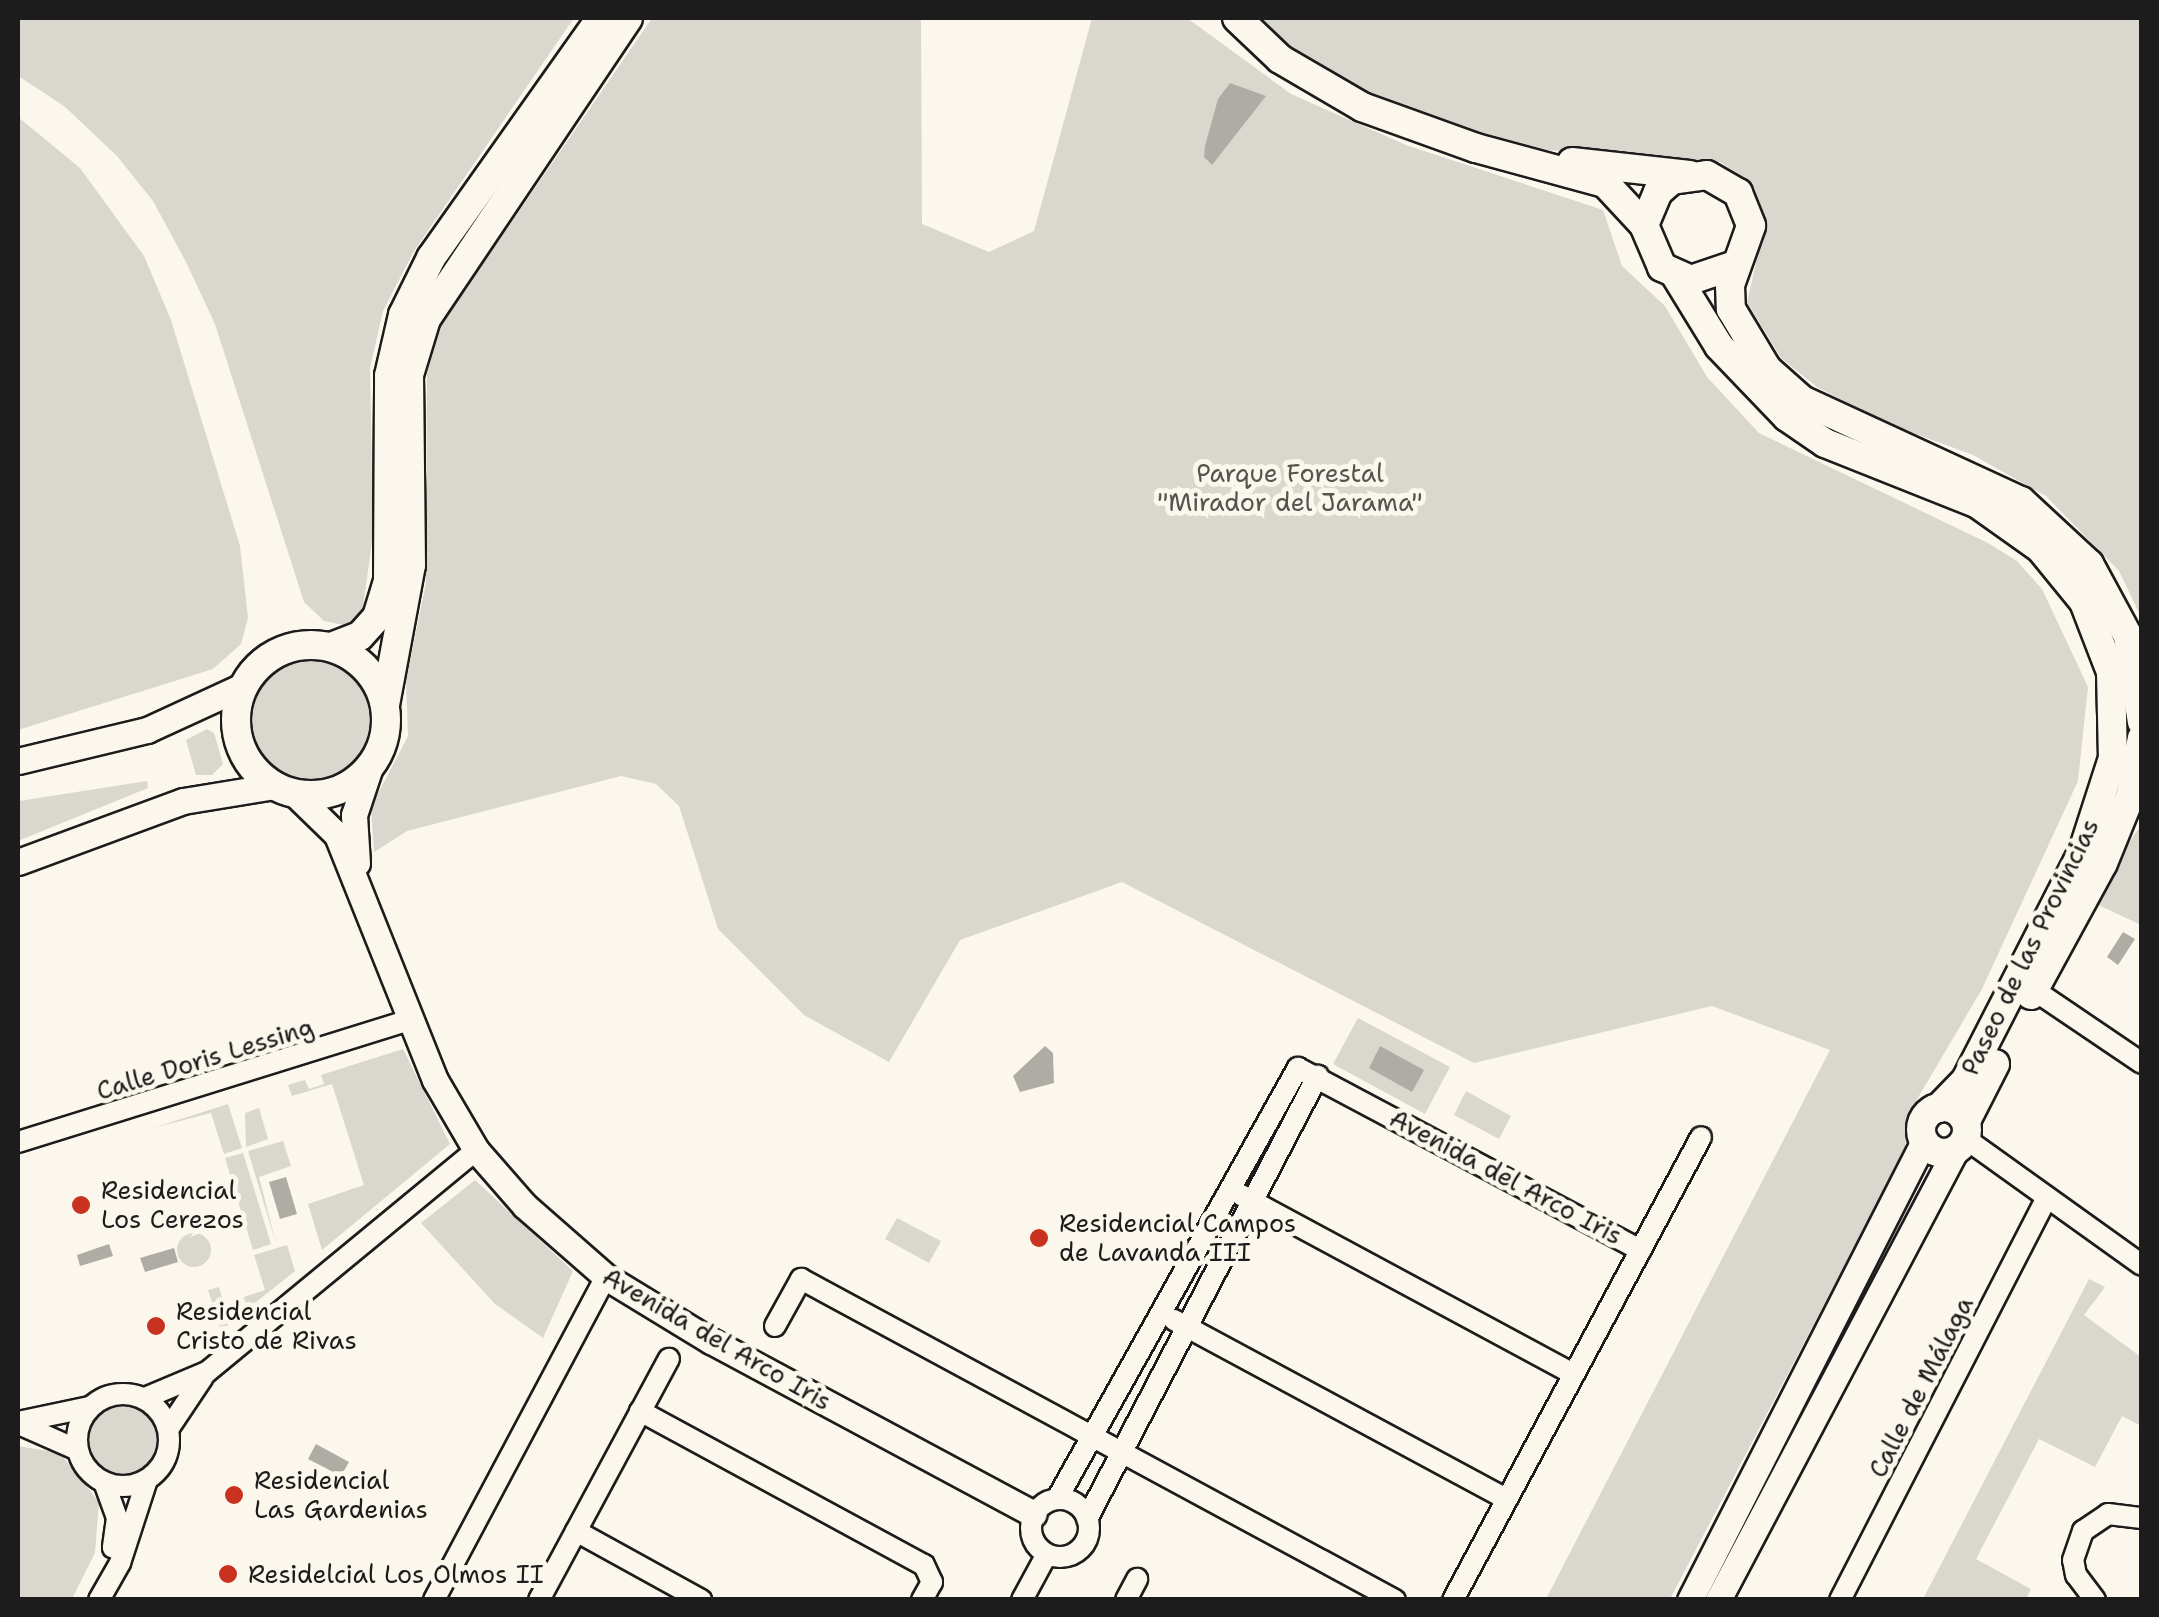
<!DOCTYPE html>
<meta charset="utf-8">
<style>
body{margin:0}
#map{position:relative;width:2159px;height:1617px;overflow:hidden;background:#fbf7ec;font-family:"Shantell Sans",sans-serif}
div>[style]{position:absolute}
.green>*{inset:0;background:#dad7ce}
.round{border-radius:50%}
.water>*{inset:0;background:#afaca5}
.roads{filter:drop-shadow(2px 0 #1c1c1c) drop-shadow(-2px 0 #1c1c1c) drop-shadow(0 2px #1c1c1c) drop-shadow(0 -2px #1c1c1c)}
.minor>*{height:20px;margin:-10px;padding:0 10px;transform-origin:10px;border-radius:10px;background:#fbf7ec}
.minor>.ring{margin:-10px;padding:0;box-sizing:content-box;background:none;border:20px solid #fbf7ec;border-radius:50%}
.tertiary>*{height:25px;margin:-12.5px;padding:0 12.5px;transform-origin:12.5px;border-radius:12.5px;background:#fbf7ec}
.secondary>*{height:28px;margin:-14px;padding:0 14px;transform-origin:14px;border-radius:14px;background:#fbf7ec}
.secondary>.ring{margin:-14px;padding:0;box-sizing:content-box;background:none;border:28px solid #fbf7ec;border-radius:50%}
.dots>*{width:28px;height:28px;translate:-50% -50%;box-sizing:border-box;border:5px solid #fbf7ec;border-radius:50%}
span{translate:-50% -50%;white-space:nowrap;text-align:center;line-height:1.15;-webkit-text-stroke:10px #fbf7ec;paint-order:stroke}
.park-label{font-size:25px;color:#555451}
.street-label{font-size:25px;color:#1c1c1c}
.poi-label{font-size:25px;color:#1c1c1c}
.left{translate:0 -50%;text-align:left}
.frame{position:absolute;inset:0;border:20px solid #1c1c1c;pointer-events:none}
</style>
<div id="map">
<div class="green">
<div style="clip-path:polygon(18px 18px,574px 18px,414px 251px,383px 311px,370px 368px,373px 534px,362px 615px,344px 625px,324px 621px,304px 602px,215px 324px,186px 262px,153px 201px,117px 156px,64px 106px,18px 76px)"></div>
<div style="clip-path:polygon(652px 18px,921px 18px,922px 224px,989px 252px,1034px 231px,1092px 18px,1187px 18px,1291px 94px,1406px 145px,1603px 210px,1622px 266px,1665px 306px,1707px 377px,1759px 433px,1988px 543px,2017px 561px,2042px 589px,2088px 687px,2078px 781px,1982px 989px,1912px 1108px,1904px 1152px,1670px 1599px,1546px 1599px,1830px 1050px,1712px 1006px,1474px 1063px,1122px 882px,960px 940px,889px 1062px,804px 1015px,718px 929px,679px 806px,656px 784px,621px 776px,407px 831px,374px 852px,371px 807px,408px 736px,406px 680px,426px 583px,427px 374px,440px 326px)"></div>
<div style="clip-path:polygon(1252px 18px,2141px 18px,2141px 617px,2119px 571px,2046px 496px,1973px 455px,1886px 423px,1817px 387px,1781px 358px,1747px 302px,1765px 225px,1760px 203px,1748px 180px,1720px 162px,1533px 149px,1469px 134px,1339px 84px,1289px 53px)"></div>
<div style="clip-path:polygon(18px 117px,80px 168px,144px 256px,171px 320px,240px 546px,248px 618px,241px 644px,213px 669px,18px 730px)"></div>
<div class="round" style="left:250px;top:657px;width:126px;height:126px"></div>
<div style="clip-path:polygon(207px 729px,214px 733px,223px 764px,212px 775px,196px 775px,186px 740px)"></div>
<div style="clip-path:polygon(147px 781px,148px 788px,18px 841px,19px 801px)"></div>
<div style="clip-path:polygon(2141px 825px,2141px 925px,2090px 901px)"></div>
<div style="clip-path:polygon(1358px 1018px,1450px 1067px,1425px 1114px,1333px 1064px)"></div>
<div style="clip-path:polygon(403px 1049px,450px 1144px,322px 1250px,308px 1204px,364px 1185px,332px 1084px,292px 1096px,288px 1085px,305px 1080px,309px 1089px,324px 1084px,321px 1075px)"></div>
<div style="clip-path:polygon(1466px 1091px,1511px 1116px,1499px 1139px,1454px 1115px)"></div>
<div style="clip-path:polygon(228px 1104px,242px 1148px,224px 1154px,211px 1113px,153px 1128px)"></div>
<div style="clip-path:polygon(259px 1108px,268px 1139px,246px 1147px,245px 1113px)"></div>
<div style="clip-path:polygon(283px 1141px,291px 1166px,259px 1177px,276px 1243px,248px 1151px)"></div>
<div style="clip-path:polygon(243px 1153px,271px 1244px,253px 1250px,225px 1158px)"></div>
<div style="clip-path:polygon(475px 1180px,573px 1271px,543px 1338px,495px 1304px,421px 1223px)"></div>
<div style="clip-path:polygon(897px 1218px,941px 1241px,929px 1263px,885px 1239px)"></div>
<div class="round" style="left:177px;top:1233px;width:34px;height:34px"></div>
<div style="clip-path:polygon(287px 1245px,295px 1271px,221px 1330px,208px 1290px,219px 1287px,225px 1309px,245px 1303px,244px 1297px,265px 1290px,254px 1255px)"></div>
<div style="clip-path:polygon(2089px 1279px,2105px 1287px,2084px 1315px,2141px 1357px,2141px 1426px,2122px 1416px,2095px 1467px,2039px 1439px,1976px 1559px,2031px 1589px,2026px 1599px,1923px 1599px)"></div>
<div class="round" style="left:87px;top:1404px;width:72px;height:72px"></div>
<div style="clip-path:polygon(18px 1446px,60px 1453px,99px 1502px,95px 1553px,72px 1599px,18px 1600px)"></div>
</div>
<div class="water">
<div style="clip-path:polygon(1230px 83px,1266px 96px,1212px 165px,1204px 157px,1205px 146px,1218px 99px)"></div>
<div style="clip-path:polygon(2123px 932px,2135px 939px,2118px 965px,2107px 957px)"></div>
<div style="clip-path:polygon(1045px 1046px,1053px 1053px,1054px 1083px,1020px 1092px,1013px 1076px)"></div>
<div style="clip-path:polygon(1380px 1046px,1424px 1070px,1412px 1092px,1369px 1068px)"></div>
<div style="clip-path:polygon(286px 1177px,297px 1214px,280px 1219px,269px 1182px)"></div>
<div style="clip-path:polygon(109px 1244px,113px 1256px,80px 1266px,77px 1255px)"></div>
<div style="clip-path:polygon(174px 1248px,178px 1262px,145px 1272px,140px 1258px)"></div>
<div style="clip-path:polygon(316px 1444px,349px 1462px,341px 1476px,308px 1459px)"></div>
</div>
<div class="roads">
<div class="minor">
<div style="left:2034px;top:990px;width:130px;rotate:34.1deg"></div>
<div style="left:1966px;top:1139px;width:216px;rotate:35.6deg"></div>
<div style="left:18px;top:1142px;width:406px;rotate:-17.3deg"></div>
<div style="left:1241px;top:1195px;width:378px;rotate:28.3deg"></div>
<div style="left:1174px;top:1320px;width:378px;rotate:28.3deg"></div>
<div style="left:775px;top:1326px;width:54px;rotate:-61deg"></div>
<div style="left:801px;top:1279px;width:675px;rotate:28.39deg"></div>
<div class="ring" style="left:77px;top:1394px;width:72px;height:72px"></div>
<div style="left:145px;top:1398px;width:67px;rotate:-22.8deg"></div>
<div style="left:207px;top:1372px;width:349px;rotate:-39.5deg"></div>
<div style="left:640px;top:1411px;width:323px;rotate:28.5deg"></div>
<div style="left:924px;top:1565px;width:19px;rotate:65deg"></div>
<div style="left:932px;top:1582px;width:21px;rotate:119deg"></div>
<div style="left:18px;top:1422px;width:74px;rotate:-11.8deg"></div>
<div style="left:19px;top:1424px;width:64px;rotate:23.8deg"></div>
<div style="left:169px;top:1428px;width:61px;rotate:-56.3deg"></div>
<div style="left:104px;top:1482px;width:38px;rotate:70deg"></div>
<div style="left:117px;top:1518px;width:30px;rotate:98deg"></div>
<div style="left:1057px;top:1499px;width:494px;rotate:-60.8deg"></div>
<div style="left:1298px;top:1068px;width:388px;rotate:28deg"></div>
<div class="ring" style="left:1031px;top:1499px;width:38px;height:38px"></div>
<div style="left:1087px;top:1519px;width:500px;rotate:-62.5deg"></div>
<div style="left:576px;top:1531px;width:143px;rotate:28.9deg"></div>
<div style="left:99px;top:1600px;width:43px;rotate:-60.4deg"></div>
<div style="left:120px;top:1563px;width:87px;rotate:-72deg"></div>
<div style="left:434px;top:1600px;width:366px;rotate:-62deg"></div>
<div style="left:539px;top:1600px;width:274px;rotate:-61.7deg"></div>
<div style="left:1022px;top:1600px;width:52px;rotate:-61.5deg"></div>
<div style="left:1126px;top:1600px;width:24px;rotate:-62deg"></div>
<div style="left:1453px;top:1600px;width:525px;rotate:-61.82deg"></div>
<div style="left:1840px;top:1600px;width:452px;rotate:-62.8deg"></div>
<div style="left:2095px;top:1600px;width:31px;rotate:-127deg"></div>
<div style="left:2076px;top:1575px;width:15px;rotate:-101deg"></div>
<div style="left:2073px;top:1560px;width:31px;rotate:-71deg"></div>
<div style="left:2083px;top:1531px;width:30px;rotate:-34deg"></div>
<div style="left:2108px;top:1514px;width:34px;rotate:7deg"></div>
</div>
<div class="tertiary">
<div style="left:18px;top:761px;width:133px;rotate:-13.5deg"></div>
<div style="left:147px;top:730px;width:108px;rotate:-24.7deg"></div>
<div style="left:294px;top:793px;width:60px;rotate:44.3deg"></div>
<div style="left:337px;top:835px;width:264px;rotate:68.2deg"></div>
<div style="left:435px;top:1080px;width:81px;rotate:59.6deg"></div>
<div style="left:476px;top:1150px;width:74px;rotate:48.8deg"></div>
<div style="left:525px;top:1206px;width:108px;rotate:41.2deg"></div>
<div style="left:606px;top:1277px;width:123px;rotate:31.4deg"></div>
<div style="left:711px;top:1341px;width:366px;rotate:28.2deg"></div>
<div style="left:18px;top:862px;width:176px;rotate:-20.3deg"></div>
<div style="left:183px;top:801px;width:93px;rotate:-9.3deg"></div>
<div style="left:357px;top:863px;width:48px;rotate:-93.6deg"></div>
<div style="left:354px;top:815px;width:51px;rotate:-71.6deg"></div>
<div style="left:1690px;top:1600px;width:515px;rotate:-62.99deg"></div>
<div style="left:1718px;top:1600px;width:508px;rotate:-62.17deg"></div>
</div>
<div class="secondary">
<div style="left:1237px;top:18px;width:59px;rotate:43.6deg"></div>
<div style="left:1280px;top:59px;width:95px;rotate:30.3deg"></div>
<div style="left:1362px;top:107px;width:121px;rotate:19.8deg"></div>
<div style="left:1476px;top:148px;width:134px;rotate:15.2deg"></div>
<div style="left:1605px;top:183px;width:57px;rotate:47.1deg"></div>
<div style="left:1572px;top:162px;width:118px;rotate:6.3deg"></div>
<div style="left:1735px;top:265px;width:46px;rotate:161.2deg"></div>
<div style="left:1691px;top:280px;width:32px;rotate:-156deg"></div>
<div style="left:1662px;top:267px;width:46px;rotate:-113.2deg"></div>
<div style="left:1644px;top:225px;width:36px;rotate:-67deg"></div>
<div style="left:1658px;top:192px;width:18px;rotate:-41deg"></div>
<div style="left:1672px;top:180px;width:35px;rotate:-8deg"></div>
<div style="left:1707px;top:175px;width:36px;rotate:30deg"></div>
<div style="left:1738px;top:193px;width:35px;rotate:68deg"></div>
<div style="left:1751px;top:226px;width:63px;rotate:109.6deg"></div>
<div style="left:1730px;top:285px;width:24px;rotate:88deg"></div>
<div style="left:1731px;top:309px;width:70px;rotate:59deg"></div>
<div style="left:1767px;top:369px;width:47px;rotate:41.5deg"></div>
<div style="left:1802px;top:400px;width:241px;rotate:24.8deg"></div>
<div style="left:2021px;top:501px;width:93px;rotate:42.8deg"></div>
<div style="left:2089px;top:564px;width:82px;rotate:61.6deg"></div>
<div style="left:2128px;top:636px;width:87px;rotate:80.8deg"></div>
<div style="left:1676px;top:276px;width:82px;rotate:58.4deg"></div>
<div style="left:1719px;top:346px;width:98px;rotate:46.2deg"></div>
<div style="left:1787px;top:417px;width:46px;rotate:34.4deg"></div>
<div style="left:1825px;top:443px;width:165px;rotate:21.7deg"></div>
<div style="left:1978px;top:504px;width:76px;rotate:35.4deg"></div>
<div style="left:2040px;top:548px;width:70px;rotate:50.8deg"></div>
<div style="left:2084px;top:602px;width:75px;rotate:68.9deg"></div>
<div style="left:2111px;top:672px;width:86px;rotate:88.7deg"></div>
<div style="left:2113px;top:758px;width:98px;rotate:107.9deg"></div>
<div style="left:2083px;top:851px;width:257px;rotate:117.1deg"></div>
<div style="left:1966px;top:1080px;width:39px;rotate:134deg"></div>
<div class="ring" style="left:236px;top:645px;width:122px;height:122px"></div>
<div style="left:331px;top:647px;width:31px;rotate:-21deg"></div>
<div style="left:360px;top:636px;width:25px;rotate:-48deg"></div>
<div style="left:377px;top:617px;width:39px;rotate:-73deg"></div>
<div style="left:388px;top:580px;width:204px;rotate:-89.7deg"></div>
<div style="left:389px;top:376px;width:63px;rotate:-77.1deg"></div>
<div style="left:403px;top:315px;width:64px;rotate:-63.8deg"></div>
<div style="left:431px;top:258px;width:294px;rotate:-54.7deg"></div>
<div style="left:385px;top:705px;width:142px;rotate:-79.5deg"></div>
<div style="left:411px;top:565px;width:190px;rotate:-90.6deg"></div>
<div style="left:409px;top:375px;width:59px;rotate:-73.1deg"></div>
<div style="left:426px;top:319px;width:362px;rotate:-56.1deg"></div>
<div style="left:2031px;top:995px;width:150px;rotate:-61.4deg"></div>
<div style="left:2103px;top:863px;width:74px;rotate:-67.9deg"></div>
<div style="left:2131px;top:794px;width:57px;rotate:-78.9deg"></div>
<div class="ring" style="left:1921px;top:1107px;width:18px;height:18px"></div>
<div style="left:1966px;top:1121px;width:64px;rotate:-63deg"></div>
</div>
</div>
<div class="dots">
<div style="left:81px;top:1205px;background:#c8321e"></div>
<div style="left:1039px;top:1238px;background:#c8321e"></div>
<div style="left:156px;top:1326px;background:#c8321e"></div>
<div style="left:234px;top:1495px;background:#c8321e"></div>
<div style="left:228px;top:1574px;background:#c8321e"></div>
</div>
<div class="park-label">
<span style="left:1290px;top:488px">Parque Forestal<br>"Mirador del Jarama"</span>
</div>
<div class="street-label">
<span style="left:2030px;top:947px;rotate:-64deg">Paseo de las Provincias</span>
<span style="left:205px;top:1059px;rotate:-17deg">Calle Doris Lessing</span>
<span style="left:1506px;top:1177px;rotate:28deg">Avenida del Arco Iris</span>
<span style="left:717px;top:1339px;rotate:30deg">Avenida del Arco Iris</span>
<span style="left:1921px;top:1387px;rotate:-63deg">Calle de Málaga</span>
</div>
<div class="poi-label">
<span class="left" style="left:101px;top:1205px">Residencial<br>Los Cerezos</span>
<span class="left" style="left:1059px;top:1238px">Residencial Campos<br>de Lavanda III</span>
<span class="left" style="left:176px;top:1326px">Residencial<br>Cristo de Rivas</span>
<span class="left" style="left:254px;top:1495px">Residencial<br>Las Gardenias</span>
<span class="left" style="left:248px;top:1574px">Residelcial Los Olmos II</span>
</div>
<div class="frame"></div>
</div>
